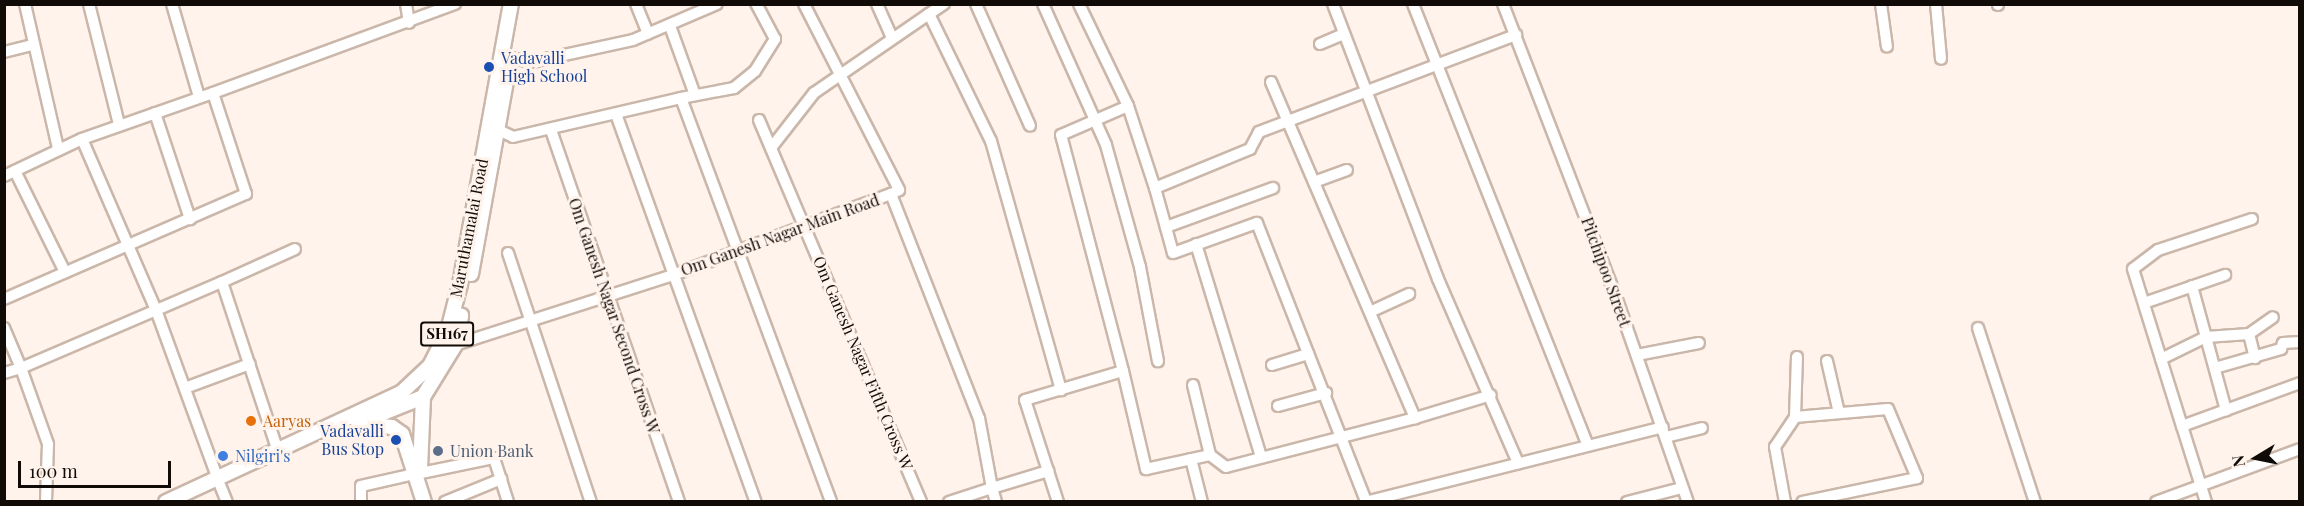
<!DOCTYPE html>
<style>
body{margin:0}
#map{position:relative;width:2304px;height:506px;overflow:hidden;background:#fff3eb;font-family:"Playfair Display",serif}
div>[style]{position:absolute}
.roads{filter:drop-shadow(2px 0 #cab7aa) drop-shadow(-2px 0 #cab7aa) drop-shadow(0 2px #cab7aa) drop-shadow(0 -2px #cab7aa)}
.minor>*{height:10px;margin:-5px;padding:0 5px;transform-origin:5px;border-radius:5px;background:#fff}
.major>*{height:14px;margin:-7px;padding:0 7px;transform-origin:7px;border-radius:7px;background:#fff}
.dots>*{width:16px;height:16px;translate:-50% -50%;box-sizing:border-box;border:3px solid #fff3eb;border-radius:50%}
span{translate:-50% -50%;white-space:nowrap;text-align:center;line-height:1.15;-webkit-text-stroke:6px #fff3eb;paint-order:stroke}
.shield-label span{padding:2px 4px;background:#fff3eb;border:2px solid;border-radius:4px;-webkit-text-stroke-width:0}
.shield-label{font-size:15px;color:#110b07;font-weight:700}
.transit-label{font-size:16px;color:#164399}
.left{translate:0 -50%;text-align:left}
.right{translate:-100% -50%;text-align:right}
.street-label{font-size:16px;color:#110b07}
.food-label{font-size:16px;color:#c56008}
.service-label{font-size:16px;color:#4e5e75}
.shop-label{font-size:16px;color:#366cbe}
.frame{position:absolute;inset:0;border:6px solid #110b07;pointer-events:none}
.north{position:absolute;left:2226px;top:428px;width:60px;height:60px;-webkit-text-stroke:4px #fff3eb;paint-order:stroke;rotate:260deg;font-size:16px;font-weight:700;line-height:24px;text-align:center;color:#110b07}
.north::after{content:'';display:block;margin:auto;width:21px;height:27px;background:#110b07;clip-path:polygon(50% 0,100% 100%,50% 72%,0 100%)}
.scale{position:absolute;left:18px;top:461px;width:153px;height:27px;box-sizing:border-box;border:3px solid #110b07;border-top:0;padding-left:8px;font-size:18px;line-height:21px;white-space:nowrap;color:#110b07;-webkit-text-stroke:4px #fff3eb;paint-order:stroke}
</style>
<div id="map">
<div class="roads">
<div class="minor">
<div style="left:25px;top:4px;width:148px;rotate:77.1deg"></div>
<div style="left:89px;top:4px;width:124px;rotate:76deg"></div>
<div style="left:172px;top:4px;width:97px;rotate:73.8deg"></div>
<div style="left:406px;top:4px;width:19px;rotate:81deg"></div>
<div style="left:636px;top:4px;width:32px;rotate:68deg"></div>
<div style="left:804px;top:4px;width:209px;rotate:62.9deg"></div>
<div style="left:899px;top:190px;width:9px;rotate:153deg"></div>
<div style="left:877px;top:4px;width:36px;rotate:66deg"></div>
<div style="left:976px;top:4px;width:133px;rotate:66.1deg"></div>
<div style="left:1043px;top:4px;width:154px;rotate:65.9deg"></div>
<div style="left:1106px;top:145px;width:127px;rotate:74.4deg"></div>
<div style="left:1140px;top:267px;width:96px;rotate:79.2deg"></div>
<div style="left:1079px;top:4px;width:113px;rotate:64.3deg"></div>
<div style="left:1333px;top:4px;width:294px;rotate:69.1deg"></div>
<div style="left:1438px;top:279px;width:201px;rotate:66.5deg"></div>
<div style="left:1413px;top:4px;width:474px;rotate:68.4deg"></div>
<div style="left:1503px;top:4px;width:311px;rotate:68.9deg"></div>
<div style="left:1615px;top:294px;width:220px;rotate:70.7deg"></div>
<div style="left:1881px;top:4px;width:43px;rotate:82.1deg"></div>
<div style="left:1936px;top:4px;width:55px;rotate:84.8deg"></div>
<div style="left:1998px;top:4px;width:1px;rotate:90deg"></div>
<div style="left:929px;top:14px;width:18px;rotate:-34deg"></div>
<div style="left:670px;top:26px;width:73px;rotate:70.1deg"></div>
<div style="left:1320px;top:44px;width:26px;rotate:-23deg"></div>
<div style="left:4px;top:52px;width:30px;rotate:-14deg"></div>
<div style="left:501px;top:56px;width:32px;rotate:11deg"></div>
<div style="left:532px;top:62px;width:103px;rotate:-12.3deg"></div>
<div style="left:633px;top:40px;width:91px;rotate:-23.2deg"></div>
<div style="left:1271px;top:82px;width:366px;rotate:66.8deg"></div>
<div style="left:1415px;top:418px;width:79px;rotate:-16.8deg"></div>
<div style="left:213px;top:93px;width:258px;rotate:-20.2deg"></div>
<div style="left:681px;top:98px;width:54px;rotate:-10.7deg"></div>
<div style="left:734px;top:88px;width:27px;rotate:-39deg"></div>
<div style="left:755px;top:71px;width:38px;rotate:-58deg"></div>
<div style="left:775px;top:39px;width:40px;rotate:-118deg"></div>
<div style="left:155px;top:113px;width:112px;rotate:71.7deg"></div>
<div style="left:616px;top:114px;width:412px;rotate:70.2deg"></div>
<div style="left:759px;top:120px;width:415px;rotate:67deg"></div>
<div style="left:492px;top:127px;width:23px;rotate:25deg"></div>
<div style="left:513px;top:137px;width:172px;rotate:-13.1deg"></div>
<div style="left:681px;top:98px;width:431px;rotate:69.6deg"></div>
<div style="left:551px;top:130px;width:393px;rotate:71deg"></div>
<div style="left:771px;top:148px;width:70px;rotate:-52deg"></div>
<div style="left:814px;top:93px;width:140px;rotate:-34.5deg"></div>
<div style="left:929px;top:14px;width:141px;rotate:64deg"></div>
<div style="left:991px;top:141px;width:259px;rotate:74.3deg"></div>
<div style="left:15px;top:171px;width:113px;rotate:63.7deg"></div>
<div style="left:4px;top:176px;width:86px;rotate:-25.4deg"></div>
<div style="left:82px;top:139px;width:186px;rotate:66.6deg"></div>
<div style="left:156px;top:310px;width:178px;rotate:69.9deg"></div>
<div style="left:1314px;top:182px;width:35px;rotate:-20deg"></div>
<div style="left:1155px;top:188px;width:67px;rotate:74.5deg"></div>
<div style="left:1173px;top:253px;width:89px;rotate:-19.7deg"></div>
<div style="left:1257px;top:223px;width:299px;rotate:68.6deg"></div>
<div style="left:2252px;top:219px;width:99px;rotate:161.7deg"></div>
<div style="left:2158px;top:250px;width:31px;rotate:143deg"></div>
<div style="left:2133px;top:269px;width:164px;rotate:72.7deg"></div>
<div style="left:2182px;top:426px;width:126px;rotate:-20deg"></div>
<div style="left:1166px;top:227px;width:114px;rotate:-20deg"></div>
<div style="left:1196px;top:244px;width:223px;rotate:73deg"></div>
<div style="left:508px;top:253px;width:262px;rotate:71.6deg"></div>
<div style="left:222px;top:282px;width:80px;rotate:-24.3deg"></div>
<div style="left:2192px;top:286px;width:129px;rotate:74.7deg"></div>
<div style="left:4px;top:299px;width:264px;rotate:-23.5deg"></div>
<div style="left:246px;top:194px;width:106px;rotate:-108.1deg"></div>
<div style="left:213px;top:93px;width:139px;rotate:160.7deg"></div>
<div style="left:2144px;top:303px;width:86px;rotate:-19.1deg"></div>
<div style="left:1372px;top:311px;width:41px;rotate:-24.7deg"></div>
<div style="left:4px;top:328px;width:43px;rotate:67deg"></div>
<div style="left:21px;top:368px;width:219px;rotate:-23.2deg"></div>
<div style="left:222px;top:282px;width:175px;rotate:71.7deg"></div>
<div style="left:1978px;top:328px;width:183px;rotate:71.9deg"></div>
<div style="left:2249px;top:334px;width:25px;rotate:76deg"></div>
<div style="left:455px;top:345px;width:229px;rotate:-17.8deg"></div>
<div style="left:673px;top:275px;width:233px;rotate:-20.4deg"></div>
<div style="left:891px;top:194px;width:241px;rotate:68.6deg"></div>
<div style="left:979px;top:418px;width:71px;rotate:79.5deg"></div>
<div style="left:992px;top:488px;width:59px;rotate:-16.9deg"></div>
<div style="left:1637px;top:355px;width:63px;rotate:-11deg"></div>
<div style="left:2161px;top:359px;width:50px;rotate:-26.1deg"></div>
<div style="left:2206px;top:337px;width:43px;rotate:-4deg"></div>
<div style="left:2249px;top:334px;width:29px;rotate:-35deg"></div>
<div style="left:1827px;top:361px;width:53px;rotate:77deg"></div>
<div style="left:1272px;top:365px;width:38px;rotate:-17deg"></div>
<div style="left:2215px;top:368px;width:69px;rotate:-16.1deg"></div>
<div style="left:2281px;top:349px;width:6px;rotate:-72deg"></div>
<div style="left:2283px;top:343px;width:17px;rotate:-3deg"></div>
<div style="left:1123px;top:371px;width:101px;rotate:76.8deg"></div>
<div style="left:1146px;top:469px;width:66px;rotate:-12.3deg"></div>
<div style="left:1210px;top:455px;width:20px;rotate:37deg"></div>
<div style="left:1226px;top:467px;width:195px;rotate:-14.5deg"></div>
<div style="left:4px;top:373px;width:18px;rotate:-16deg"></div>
<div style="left:21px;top:368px;width:81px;rotate:70.4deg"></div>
<div style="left:48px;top:444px;width:58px;rotate:92deg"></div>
<div style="left:1193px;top:385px;width:72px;rotate:76.3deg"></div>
<div style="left:185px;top:388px;width:69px;rotate:-20.3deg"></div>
<div style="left:1278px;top:406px;width:50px;rotate:-15.2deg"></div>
<div style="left:1795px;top:417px;width:60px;rotate:-88.1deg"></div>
<div style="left:2182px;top:426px;width:80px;rotate:72.5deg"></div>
<div style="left:1666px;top:437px;width:37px;rotate:-14deg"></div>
<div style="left:1191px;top:459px;width:44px;rotate:75.7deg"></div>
<div style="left:421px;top:473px;width:75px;rotate:-11.6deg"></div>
<div style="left:494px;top:458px;width:46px;rotate:72.3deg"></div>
<div style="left:220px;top:485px;width:18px;rotate:68deg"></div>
<div style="left:361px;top:502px;width:16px;rotate:-90deg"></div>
<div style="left:361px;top:486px;width:54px;rotate:-12.8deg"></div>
<div style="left:445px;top:502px;width:61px;rotate:-22.3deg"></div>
<div style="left:949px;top:502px;width:45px;rotate:-18deg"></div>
<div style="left:992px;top:488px;width:15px;rotate:74deg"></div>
<div style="left:1058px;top:502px;width:107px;rotate:-107.9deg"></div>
<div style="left:1025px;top:400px;width:102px;rotate:-16.5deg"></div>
<div style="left:1123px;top:371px;width:244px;rotate:-104.7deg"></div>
<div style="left:1061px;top:135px;width:73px;rotate:-23.4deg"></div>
<div style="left:1128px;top:106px;width:86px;rotate:71.8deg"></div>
<div style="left:1155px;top:188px;width:103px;rotate:-22.3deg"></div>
<div style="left:1250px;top:149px;width:19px;rotate:-62deg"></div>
<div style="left:1259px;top:132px;width:275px;rotate:-20.7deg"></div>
<div style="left:1365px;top:502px;width:307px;rotate:-14.1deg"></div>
<div style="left:1627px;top:502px;width:57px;rotate:-14.3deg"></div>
<div style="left:1785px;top:502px;width:56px;rotate:-100.3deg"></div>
<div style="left:1775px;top:447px;width:36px;rotate:-56deg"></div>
<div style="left:1795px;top:417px;width:93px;rotate:-4.9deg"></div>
<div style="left:1888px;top:409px;width:75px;rotate:67.2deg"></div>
<div style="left:1917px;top:478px;width:117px;rotate:168.2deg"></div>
<div style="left:2156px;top:502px;width:153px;rotate:-20.2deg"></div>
</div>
<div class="major">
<div style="left:471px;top:274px;width:206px;rotate:-79.7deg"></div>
<div style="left:358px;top:423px;width:70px;rotate:-21.8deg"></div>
<div style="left:423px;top:397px;width:61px;rotate:-58.4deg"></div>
<div style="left:455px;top:345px;width:30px;rotate:-78deg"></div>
<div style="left:363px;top:424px;width:29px;rotate:6deg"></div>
<div style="left:392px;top:427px;width:12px;rotate:35deg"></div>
<div style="left:402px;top:434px;width:71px;rotate:72.1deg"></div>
<div style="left:420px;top:469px;width:72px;rotate:-87.6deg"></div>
<div style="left:166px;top:502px;width:259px;rotate:-24.9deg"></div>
<div style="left:401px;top:393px;width:40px;rotate:-43deg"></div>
<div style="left:430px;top:366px;width:39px;rotate:-63deg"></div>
<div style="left:448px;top:331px;width:49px;rotate:-75.7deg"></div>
<div style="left:460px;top:284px;width:285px;rotate:-79.7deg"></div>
</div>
</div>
<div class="dots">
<div style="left:489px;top:67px;background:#1a4fb4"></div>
<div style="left:251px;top:421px;background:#e8710a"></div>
<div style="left:396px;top:440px;background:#1a4fb4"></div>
<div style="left:438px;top:451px;background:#5c6f8a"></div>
<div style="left:223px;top:456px;background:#3f7fe0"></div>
</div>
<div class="shield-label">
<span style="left:447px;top:334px">SH167</span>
</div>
<div class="transit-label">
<span class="left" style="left:501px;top:67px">Vadavalli<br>High School</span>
<span class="right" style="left:384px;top:440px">Vadavalli<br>Bus Stop</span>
</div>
<div class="street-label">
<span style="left:469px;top:228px;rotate:-79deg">Maruthamalai Road</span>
<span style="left:780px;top:235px;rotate:-20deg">Om Ganesh Nagar Main Road</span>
<span style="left:1606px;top:272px;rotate:70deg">Pitchipoo Street</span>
<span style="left:614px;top:316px;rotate:71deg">Om Ganesh Nagar Second Cross W</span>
<span style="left:863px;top:363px;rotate:67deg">Om Ganesh Nagar Fifth Cross W</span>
</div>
<div class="food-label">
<span class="left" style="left:263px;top:421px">Aaryas</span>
</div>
<div class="service-label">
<span class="left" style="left:450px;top:451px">Union Bank</span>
</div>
<div class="shop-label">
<span class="left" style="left:235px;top:456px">Nilgiri's</span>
</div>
<div class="frame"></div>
<div class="north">N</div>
<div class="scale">100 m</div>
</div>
